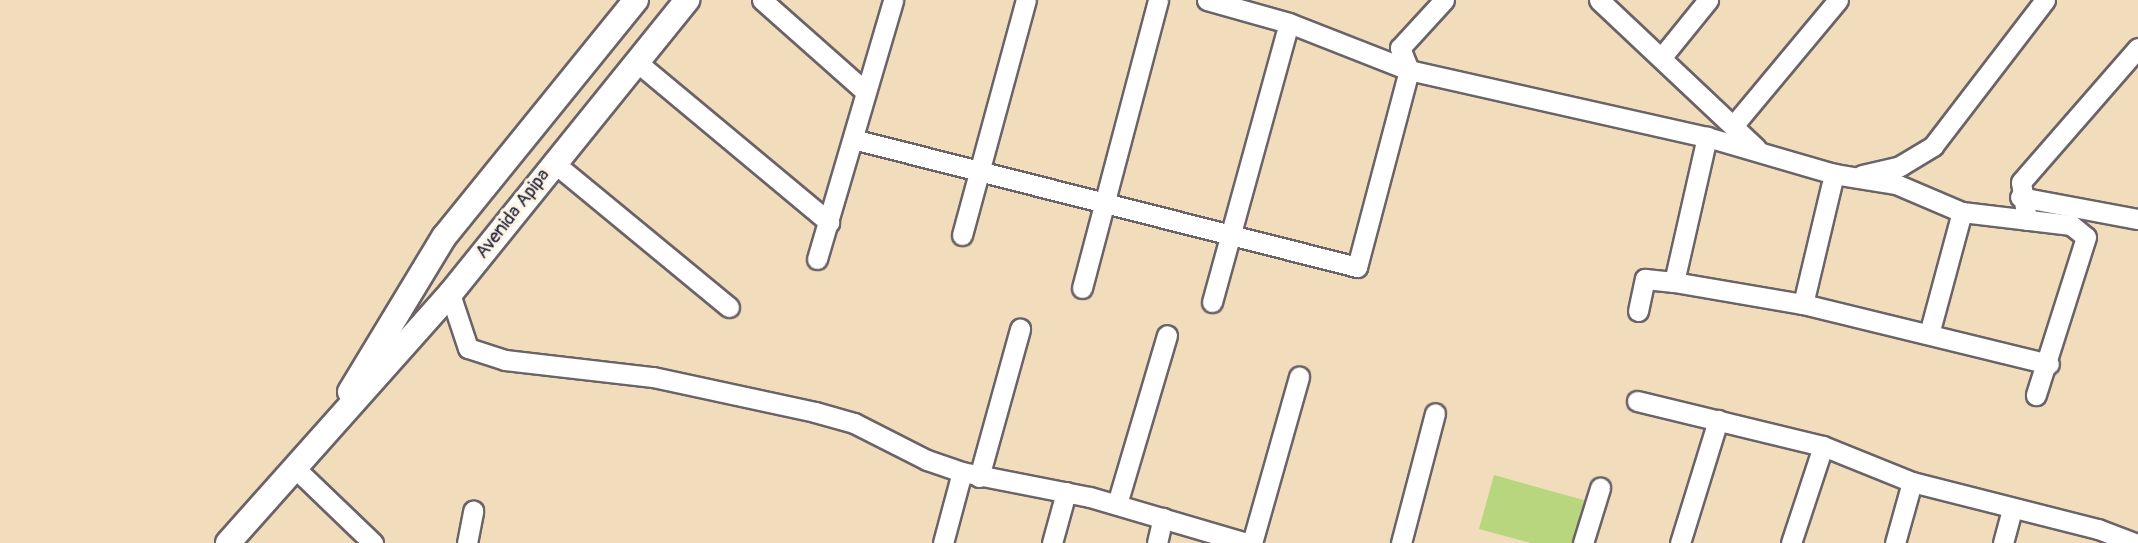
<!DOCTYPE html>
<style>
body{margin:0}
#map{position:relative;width:2138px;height:543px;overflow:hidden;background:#f1ddbc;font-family:Pangolin,sans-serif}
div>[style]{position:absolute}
.green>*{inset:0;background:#b8d67d}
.roads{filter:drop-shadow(2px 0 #6a6368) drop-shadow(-2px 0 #6a6368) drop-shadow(0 2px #6a6368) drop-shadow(0 -2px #6a6368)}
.minor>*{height:19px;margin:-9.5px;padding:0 9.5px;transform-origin:9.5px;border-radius:9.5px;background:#fff}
.tertiary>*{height:24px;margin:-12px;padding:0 12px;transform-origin:12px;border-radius:12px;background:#fff}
span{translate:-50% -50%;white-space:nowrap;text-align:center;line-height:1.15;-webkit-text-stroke:6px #fcf5e5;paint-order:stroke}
.street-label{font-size:19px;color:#22223b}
</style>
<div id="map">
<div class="green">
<div style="clip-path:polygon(1494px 475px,1587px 501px,1576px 543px,1531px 543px,1479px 529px)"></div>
</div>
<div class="roads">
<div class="minor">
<div style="left:762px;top:0;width:137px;rotate:41.5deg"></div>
<div style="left:1207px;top:0;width:85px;rotate:15.7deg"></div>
<div style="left:1289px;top:23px;width:129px;rotate:21.4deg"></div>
<div style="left:1409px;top:70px;width:305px;rotate:12.7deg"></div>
<div style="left:1707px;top:137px;width:132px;rotate:16.2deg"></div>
<div style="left:1834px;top:174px;width:63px;rotate:9.2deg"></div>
<div style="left:1896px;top:184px;width:72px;rotate:23deg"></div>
<div style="left:1962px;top:212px;width:110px;rotate:6.8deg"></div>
<div style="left:2071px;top:225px;width:19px;rotate:39deg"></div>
<div style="left:2086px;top:237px;width:166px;rotate:107.6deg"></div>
<div style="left:1599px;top:0;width:216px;rotate:43.3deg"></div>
<div style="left:1661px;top:58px;width:75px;rotate:-51deg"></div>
<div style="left:638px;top:63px;width:249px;rotate:39.8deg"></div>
<div style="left:1733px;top:126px;width:164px;rotate:-50.2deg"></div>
<div style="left:853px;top:139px;width:520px;rotate:14.25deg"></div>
<div style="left:1357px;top:267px;width:204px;rotate:-75.2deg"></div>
<div style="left:1409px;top:70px;width:24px;rotate:-112deg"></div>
<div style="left:1400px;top:48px;width:65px;rotate:-47.5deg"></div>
<div style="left:553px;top:162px;width:228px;rotate:39.5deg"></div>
<div style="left:1862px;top:175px;width:39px;rotate:-13deg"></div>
<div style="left:1900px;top:166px;width:39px;rotate:-31deg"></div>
<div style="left:1933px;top:146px;width:184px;rotate:-52.5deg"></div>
<div style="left:2020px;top:197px;width:120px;rotate:10.6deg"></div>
<div style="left:2027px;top:220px;width:38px;rotate:-99deg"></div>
<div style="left:2021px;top:182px;width:178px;rotate:-48.9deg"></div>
<div style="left:962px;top:235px;width:244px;rotate:-74.8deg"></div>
<div style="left:817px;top:259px;width:270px;rotate:-73.6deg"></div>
<div style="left:1674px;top:282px;width:131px;rotate:9.7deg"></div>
<div style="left:1803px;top:304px;width:253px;rotate:13.7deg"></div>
<div style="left:1082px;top:288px;width:298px;rotate:-75.2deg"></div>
<div style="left:450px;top:294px;width:57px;rotate:71.6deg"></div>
<div style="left:468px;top:348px;width:39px;rotate:18deg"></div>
<div style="left:505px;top:360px;width:149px;rotate:6.6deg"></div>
<div style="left:653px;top:377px;width:166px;rotate:12.2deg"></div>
<div style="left:815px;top:412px;width:41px;rotate:15.8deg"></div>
<div style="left:854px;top:423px;width:82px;rotate:26.9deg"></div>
<div style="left:927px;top:460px;width:37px;rotate:19deg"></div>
<div style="left:962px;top:472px;width:130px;rotate:11.1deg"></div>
<div style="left:1090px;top:497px;width:163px;rotate:16.4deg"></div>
<div style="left:1212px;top:302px;width:289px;rotate:-74.6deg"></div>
<div style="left:1803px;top:304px;width:134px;rotate:-76.6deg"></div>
<div style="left:1638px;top:311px;width:33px;rotate:-78deg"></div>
<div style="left:1645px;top:279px;width:29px;rotate:6deg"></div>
<div style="left:1674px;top:282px;width:149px;rotate:-77.2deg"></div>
<div style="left:1929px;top:334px;width:126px;rotate:-74.9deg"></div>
<div style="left:1637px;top:401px;width:191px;rotate:13.6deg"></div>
<div style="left:1823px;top:446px;width:96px;rotate:22deg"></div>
<div style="left:1912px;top:482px;width:192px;rotate:14.2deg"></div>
<div style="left:2098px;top:529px;width:40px;rotate:21deg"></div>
<div style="left:296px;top:469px;width:107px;rotate:43.9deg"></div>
<div style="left:979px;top:477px;width:154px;rotate:-74.5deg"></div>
<div style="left:1117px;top:504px;width:176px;rotate:-73.5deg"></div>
<div style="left:467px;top:543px;width:33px;rotate:-79deg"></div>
<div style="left:943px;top:543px;width:73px;rotate:-75deg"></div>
<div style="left:1052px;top:543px;width:53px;rotate:-74.6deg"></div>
<div style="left:1157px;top:543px;width:26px;rotate:-77deg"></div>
<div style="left:1252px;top:543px;width:173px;rotate:-74.2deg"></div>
<div style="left:1401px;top:543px;width:134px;rotate:-75.3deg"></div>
<div style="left:1583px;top:543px;width:58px;rotate:-72.8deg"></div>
<div style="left:1680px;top:543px;width:129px;rotate:-72.8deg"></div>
<div style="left:1791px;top:543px;width:102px;rotate:-71.7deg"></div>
<div style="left:1895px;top:543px;width:63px;rotate:-74.4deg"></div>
<div style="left:2003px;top:543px;width:35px;rotate:-75deg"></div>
</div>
<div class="tertiary">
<div style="left:350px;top:392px;width:181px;rotate:-58.8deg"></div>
<div style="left:444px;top:237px;width:305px;rotate:-51deg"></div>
<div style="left:228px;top:543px;width:334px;rotate:-48.3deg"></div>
<div style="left:450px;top:294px;width:378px;rotate:-51.1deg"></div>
</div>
</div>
<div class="street-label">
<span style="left:513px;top:214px;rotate:-52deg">Avenida Apipa</span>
</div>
</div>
